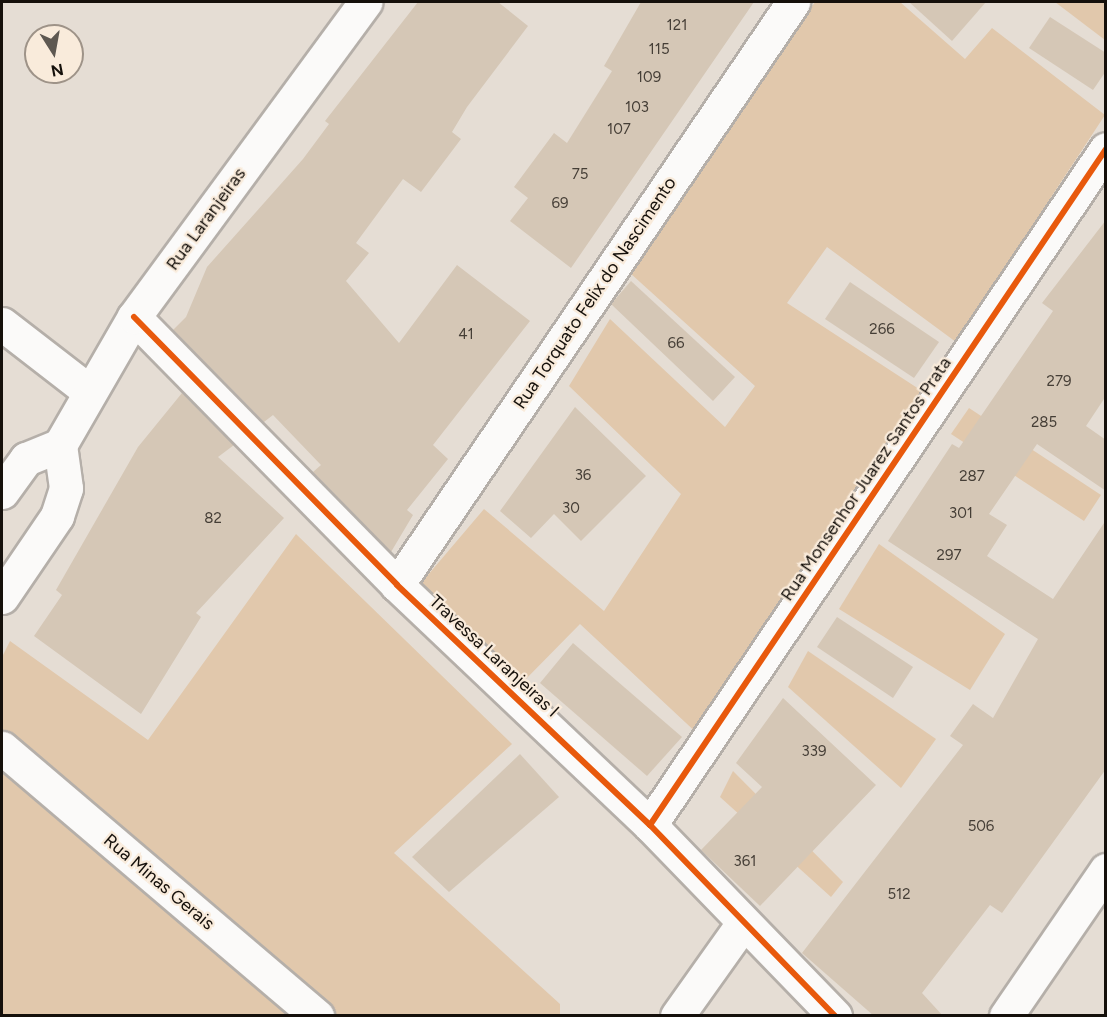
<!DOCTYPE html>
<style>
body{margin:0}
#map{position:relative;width:1107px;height:1017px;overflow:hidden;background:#e5ddd4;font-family:Figtree,sans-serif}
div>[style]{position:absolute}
.green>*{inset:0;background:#e1c8ac}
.building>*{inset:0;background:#d5c7b6}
.roads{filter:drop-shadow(2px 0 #b5afa9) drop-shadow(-2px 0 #b5afa9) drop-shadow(0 2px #b5afa9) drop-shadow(0 -2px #b5afa9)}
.minor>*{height:33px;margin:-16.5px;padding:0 16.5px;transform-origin:16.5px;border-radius:16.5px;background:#fbfaf9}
.major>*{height:33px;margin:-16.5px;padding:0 16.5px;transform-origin:16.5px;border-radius:16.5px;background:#fbfaf9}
.cycleway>*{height:6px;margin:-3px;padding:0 3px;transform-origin:3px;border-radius:3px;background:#e8590c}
span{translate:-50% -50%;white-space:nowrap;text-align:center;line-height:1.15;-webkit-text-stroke:4.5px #f9ebdb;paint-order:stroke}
.number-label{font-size:15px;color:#453e36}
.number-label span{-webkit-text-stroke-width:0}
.street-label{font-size:18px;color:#15100b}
.frame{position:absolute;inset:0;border:3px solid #15100b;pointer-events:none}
.north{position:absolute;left:24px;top:24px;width:60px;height:60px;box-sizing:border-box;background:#f9ebdb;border:2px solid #9e9388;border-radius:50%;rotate:169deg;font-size:16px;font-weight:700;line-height:24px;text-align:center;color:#15100b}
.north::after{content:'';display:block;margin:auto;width:21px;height:27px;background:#5e5851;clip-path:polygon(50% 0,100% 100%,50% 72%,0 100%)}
</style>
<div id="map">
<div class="green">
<div style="clip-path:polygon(815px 2px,900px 2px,965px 59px,992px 28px,1105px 115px,956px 342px,827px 247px,787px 303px,922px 391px,701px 737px,580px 624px,521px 684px,416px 589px,484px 509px,604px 611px,681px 494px,569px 386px,610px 319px,725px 427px,755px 386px,630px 273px)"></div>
<div style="clip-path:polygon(1055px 2px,1105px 2px,1105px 40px)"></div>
<div style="clip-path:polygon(969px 408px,1101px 495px,1084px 521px,951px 434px)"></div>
<div style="clip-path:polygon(296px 534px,512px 744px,394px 853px,560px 1004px,560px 1015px,2px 1016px,2px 657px,10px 641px,148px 740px)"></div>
<div style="clip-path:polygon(879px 544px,1005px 634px,970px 690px,839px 609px)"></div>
<div style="clip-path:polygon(808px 651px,936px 739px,901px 788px,788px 687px)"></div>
<div style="clip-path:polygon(733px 771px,843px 882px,831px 897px,720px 797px)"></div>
</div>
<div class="building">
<div style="clip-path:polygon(418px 2px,498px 2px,528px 26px,467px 107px,452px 132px,461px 139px,421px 192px,403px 179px,356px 243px,369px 253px,346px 281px,399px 343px,457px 265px,530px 321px,433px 445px,448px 459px,407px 510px,413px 515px,391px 552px,313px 472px,321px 465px,273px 415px,264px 422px,173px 330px,186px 317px,207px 267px,303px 159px,329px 124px,325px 121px)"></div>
<div style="clip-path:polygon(641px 2px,754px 2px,571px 268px,510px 221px,528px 198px,514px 187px,554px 133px,567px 143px,612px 71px,604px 66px)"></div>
<div style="clip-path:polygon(909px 2px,986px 2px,952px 41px)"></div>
<div style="clip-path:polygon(1050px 17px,1106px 53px,1106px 71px,1093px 90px,1029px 48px)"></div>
<div style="clip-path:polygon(1106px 220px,1106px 396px,1086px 426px,1106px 440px,1106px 491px,1037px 444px,989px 514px,1007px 525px,987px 556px,1053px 599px,1106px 520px,1106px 769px,1002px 913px,990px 905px,922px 993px,943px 1016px,874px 1016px,802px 953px,963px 745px,950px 736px,973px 704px,993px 718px,1038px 639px,888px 541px,952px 444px,959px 448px,1053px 311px,1042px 303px)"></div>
<div style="clip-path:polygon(631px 281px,735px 377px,713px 401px,611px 304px)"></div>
<div style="clip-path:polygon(850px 282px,939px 342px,914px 378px,825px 319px)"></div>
<div style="clip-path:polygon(182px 393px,234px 445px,218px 457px,284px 518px,196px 613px,201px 617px,141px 714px,34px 636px,62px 595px,56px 590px,138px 447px)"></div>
<div style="clip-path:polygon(575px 407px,646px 476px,581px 541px,554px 514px,531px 538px,500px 511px)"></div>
<div style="clip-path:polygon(837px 617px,913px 667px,893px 698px,817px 647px)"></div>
<div style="clip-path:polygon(573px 643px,682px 737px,647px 776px,540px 683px)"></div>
<div style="clip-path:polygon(783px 698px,876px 785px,760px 906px,701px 850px,762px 787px,736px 763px)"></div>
<div style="clip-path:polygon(520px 754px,559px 797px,449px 892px,412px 857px)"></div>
</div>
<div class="roads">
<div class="minor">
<div style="left:134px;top:317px;width:375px;rotate:45.5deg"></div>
<div style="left:397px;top:585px;width:349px;rotate:43.5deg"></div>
<div style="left:650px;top:825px;width:266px;rotate:45.9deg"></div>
<div style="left:2px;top:324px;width:111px;rotate:37.7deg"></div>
<div style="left:2px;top:492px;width:41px;rotate:-54deg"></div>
<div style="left:26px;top:459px;width:37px;rotate:-22deg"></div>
<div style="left:397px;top:585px;width:705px;rotate:-55.81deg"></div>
<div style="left:2px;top:597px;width:98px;rotate:-55.8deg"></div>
<div style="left:57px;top:516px;width:29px;rotate:-72deg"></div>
<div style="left:66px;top:488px;width:43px;rotate:-97.9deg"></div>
<div style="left:60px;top:445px;width:148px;rotate:-60deg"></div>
<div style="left:134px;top:317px;width:391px;rotate:-53.7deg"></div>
<div style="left:2px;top:748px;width:414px;rotate:40.4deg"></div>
<div style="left:650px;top:825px;width:815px;rotate:-56deg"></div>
<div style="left:677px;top:1016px;width:114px;rotate:-54.6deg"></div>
</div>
<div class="major">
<div style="left:1006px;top:1016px;width:177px;rotate:-55.6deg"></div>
</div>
</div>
<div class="cycleway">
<div style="left:134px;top:317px;width:375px;rotate:45.5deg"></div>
<div style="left:397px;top:585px;width:349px;rotate:43.5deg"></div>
<div style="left:650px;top:825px;width:266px;rotate:45.9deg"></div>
<div style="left:650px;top:825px;width:815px;rotate:-56deg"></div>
</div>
<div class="number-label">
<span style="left:677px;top:26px">121</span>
<span style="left:659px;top:50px">115</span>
<span style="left:649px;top:78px">109</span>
<span style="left:637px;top:108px">103</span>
<span style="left:619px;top:130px">107</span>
<span style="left:580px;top:175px">75</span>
<span style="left:560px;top:204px">69</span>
<span style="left:882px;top:330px">266</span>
<span style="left:466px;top:335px">41</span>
<span style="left:676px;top:344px">66</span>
<span style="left:1059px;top:382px">279</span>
<span style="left:1044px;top:423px">285</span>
<span style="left:583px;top:476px">36</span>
<span style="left:972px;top:477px">287</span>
<span style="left:571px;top:509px">30</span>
<span style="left:961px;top:514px">301</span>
<span style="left:213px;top:519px">82</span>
<span style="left:949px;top:556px">297</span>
<span style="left:814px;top:752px">339</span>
<span style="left:981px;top:827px">506</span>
<span style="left:745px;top:862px">361</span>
<span style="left:899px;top:895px">512</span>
</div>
<div class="street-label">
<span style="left:206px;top:219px;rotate:-54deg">Rua Laranjeiras</span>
<span style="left:595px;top:293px;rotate:-56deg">Rua Torquato Felix do Nascimento</span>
<span style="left:866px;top:479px;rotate:-56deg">Rua Monsenhor Juarez Santos Prata</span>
<span style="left:494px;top:656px;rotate:43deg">Travessa Laranjeiras I</span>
<span style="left:159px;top:882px;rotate:40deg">Rua Minas Gerais</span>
</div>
<div class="frame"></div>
<div class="north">N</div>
</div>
